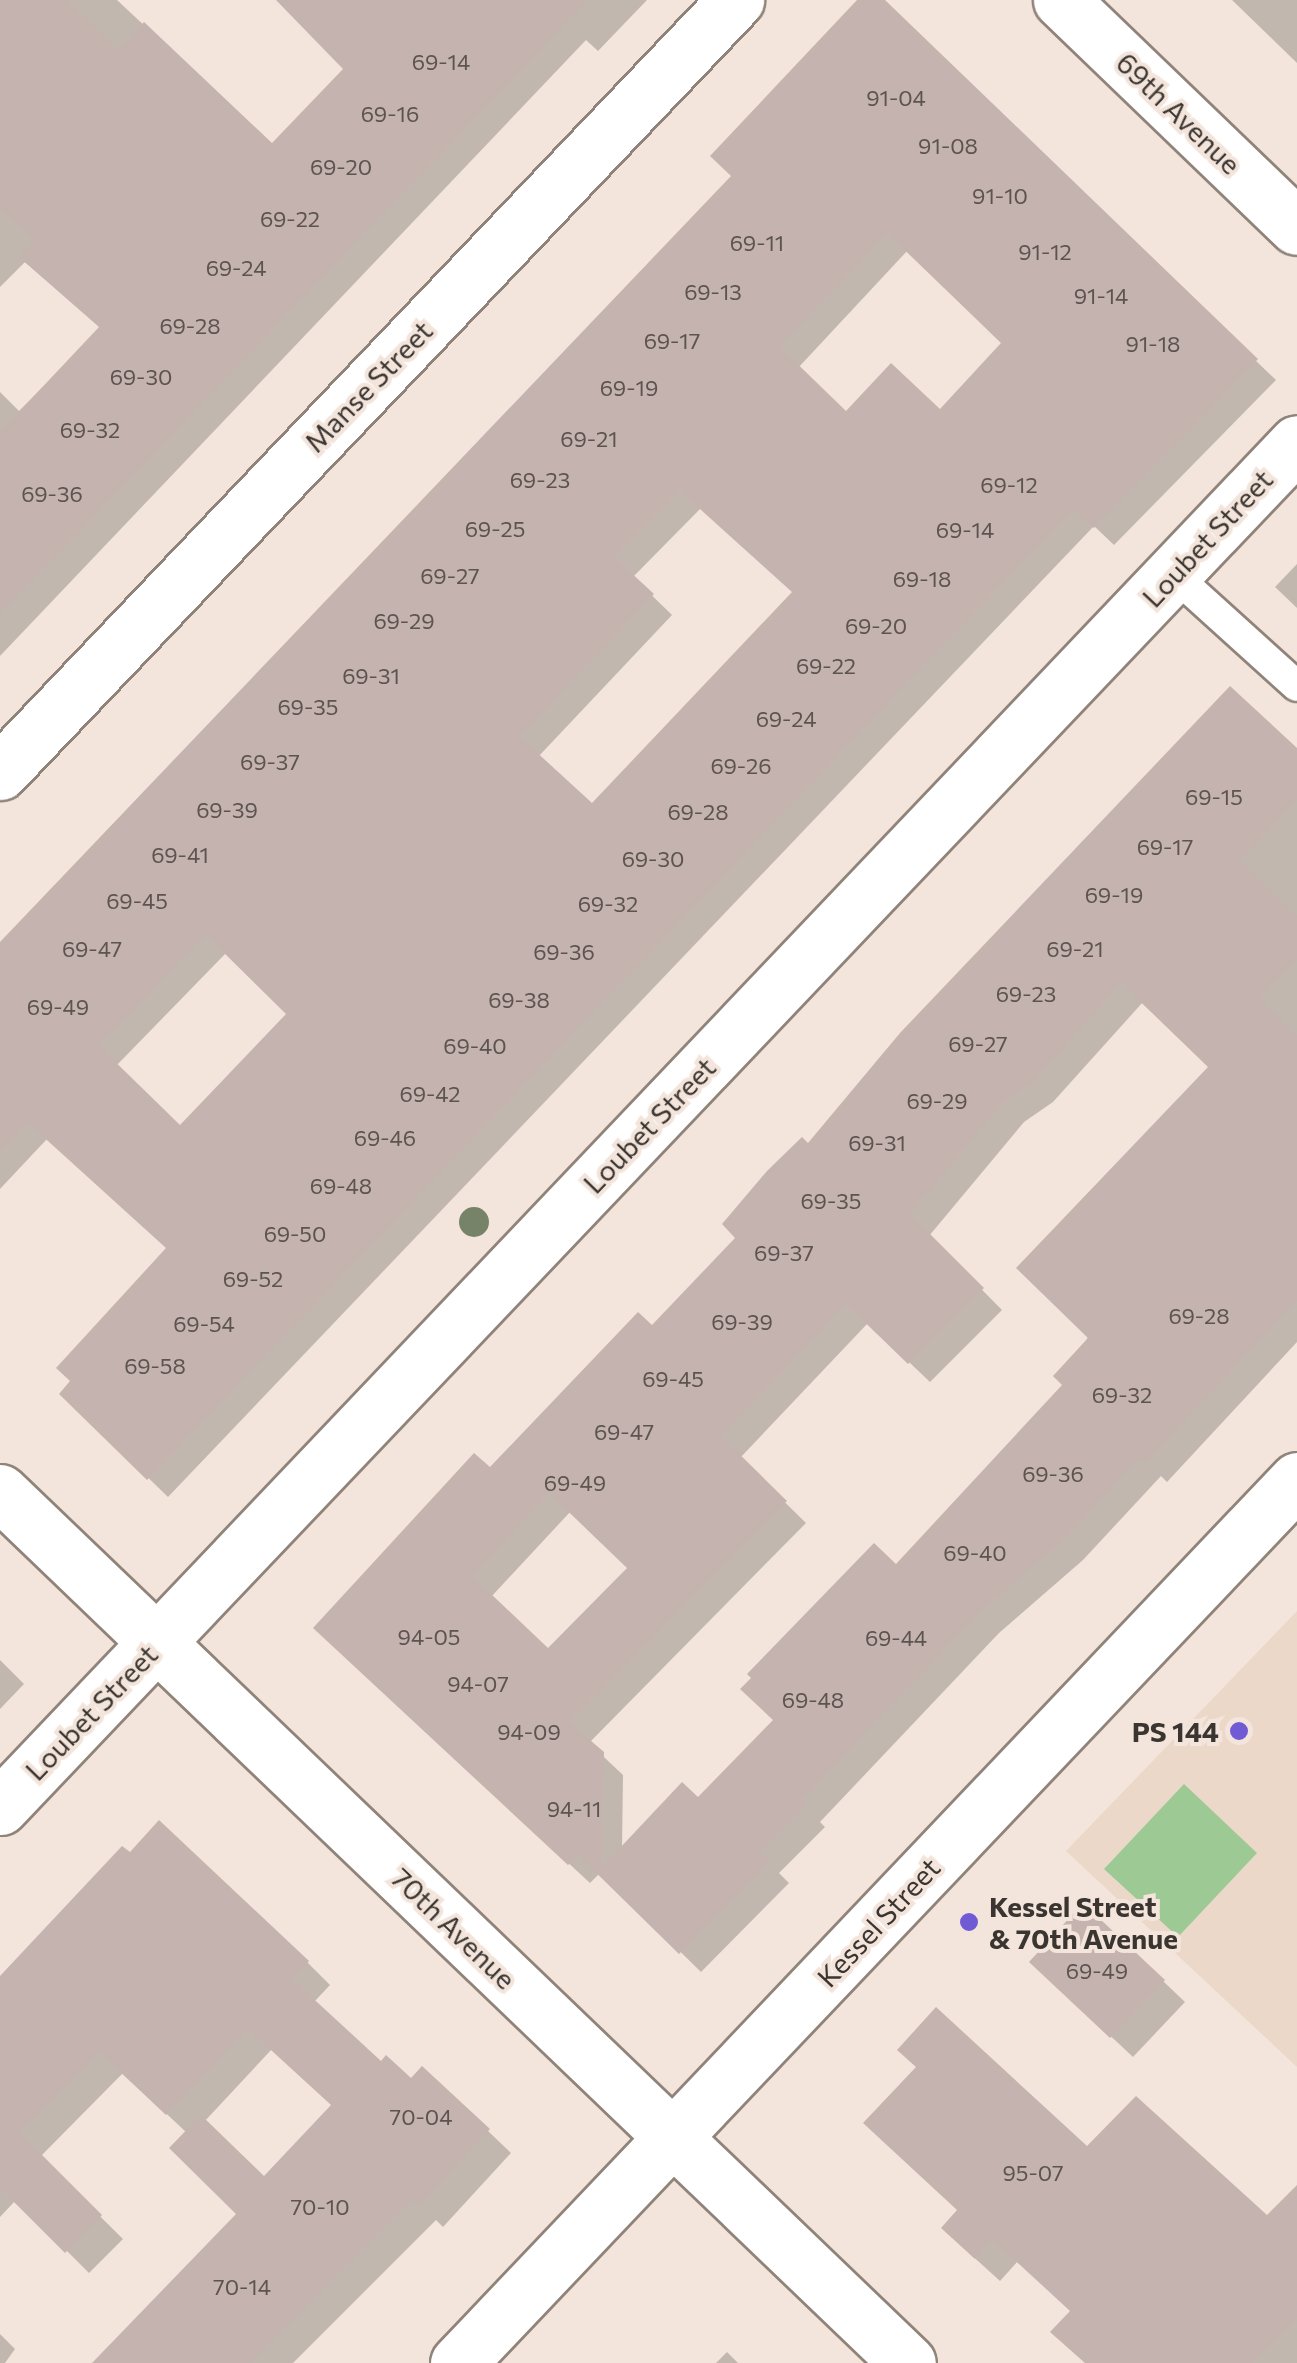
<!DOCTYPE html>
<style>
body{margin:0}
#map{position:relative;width:1297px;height:2363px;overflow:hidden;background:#f3e5db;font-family:Commissioner,sans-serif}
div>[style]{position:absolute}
.built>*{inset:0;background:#ebd8c8}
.green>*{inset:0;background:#9dca94}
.shadow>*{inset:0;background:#0003}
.building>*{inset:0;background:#c4b3af}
.roads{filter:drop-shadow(2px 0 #90847a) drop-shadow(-2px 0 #90847a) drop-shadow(0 2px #90847a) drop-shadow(0 -2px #90847a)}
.service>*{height:30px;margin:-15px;padding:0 15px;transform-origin:15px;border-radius:15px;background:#fff}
.minor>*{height:55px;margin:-27.5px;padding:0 27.5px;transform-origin:27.5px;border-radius:27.5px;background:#fff}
.trees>*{width:30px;height:30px;margin:-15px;border-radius:50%;background:#778369}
.dots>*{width:28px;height:28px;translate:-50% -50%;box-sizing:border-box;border:5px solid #f3e5db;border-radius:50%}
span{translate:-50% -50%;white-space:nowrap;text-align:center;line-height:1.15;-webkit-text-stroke:8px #f3e5db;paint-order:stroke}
.number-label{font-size:22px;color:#5d5450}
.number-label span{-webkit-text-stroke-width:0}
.street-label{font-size:28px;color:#3b3531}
.poi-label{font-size:28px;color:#3b3531;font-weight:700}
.right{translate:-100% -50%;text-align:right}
.left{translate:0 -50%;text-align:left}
</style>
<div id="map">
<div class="built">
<div style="clip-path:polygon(1297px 1611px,1297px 2067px,1066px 1851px)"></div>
</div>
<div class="green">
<div style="clip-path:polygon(1184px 1784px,1257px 1853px,1178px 1937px,1104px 1869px)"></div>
</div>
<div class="shadow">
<div style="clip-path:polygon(0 0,117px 0,273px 146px,347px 69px,279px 0,647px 0,598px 51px,586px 40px,0 656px,0 392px,19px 411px,102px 328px,25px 262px,0 287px)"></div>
<div style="clip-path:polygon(evenodd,861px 0,881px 0,1276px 380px,1114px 545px,1094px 526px,168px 1497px,62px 1394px,169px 1249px,47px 1139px,0 1189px,0 944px,734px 176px,861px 0,908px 250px,1004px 343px,940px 413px,846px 414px,798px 368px,908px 250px,861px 0,701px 508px,794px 593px,592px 807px,538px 757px,672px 615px,633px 577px,701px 508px,861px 0,227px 952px,290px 1014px,180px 1129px,116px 1066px,227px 952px)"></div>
<div style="clip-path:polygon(1232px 0,1297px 0,1297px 63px)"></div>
<div style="clip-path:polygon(1297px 564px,1297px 608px,1275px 587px)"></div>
<div style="clip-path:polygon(evenodd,1297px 751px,1297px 1342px,1167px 1482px,1161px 1476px,1083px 1560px,999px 1633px,820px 1822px,825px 1827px,779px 1873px,789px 1883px,701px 1972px,600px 1873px,590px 1883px,336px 1648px,490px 1471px,652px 1329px,739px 1238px,808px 1147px,1297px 751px,1143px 1002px,1211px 1067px,1066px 1385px,896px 1568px,776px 1720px,698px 1801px,622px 1850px,623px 1775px,589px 1743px,806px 1523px,740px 1458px,868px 1323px,930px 1382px,1002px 1310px,929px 1236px,1024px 1122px,1053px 1102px,1143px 1002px,1297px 751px,571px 1511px,630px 1568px,548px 1651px,491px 1597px,571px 1511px)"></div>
<div style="clip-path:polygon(0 1660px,24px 1684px,0 1709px)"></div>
<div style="clip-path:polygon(evenodd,307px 1962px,330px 1985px,314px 2002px,382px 2065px,488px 2131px,511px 2153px,443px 2227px,436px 2220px,293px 2363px,94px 2363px,239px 2214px,187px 2133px,123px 2073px,40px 2157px,123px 2239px,89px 2273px,16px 2200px,0 2217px,0 1979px,307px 1962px,272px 2049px,334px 2106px,264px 2180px,204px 2122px,272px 2049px)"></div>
<div style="clip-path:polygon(1163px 1981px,1185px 2002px,1133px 2057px,1054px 1983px)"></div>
<div style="clip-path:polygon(1087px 2150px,1267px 2218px,1297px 2188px,1297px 2363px,1097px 2363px,1073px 2312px,1018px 2261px,1000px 2281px,968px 2252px)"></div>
<div style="clip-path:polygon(0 2334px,15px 2349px,5px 2363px,0 2363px)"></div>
<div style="clip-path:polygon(727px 2352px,738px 2363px,716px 2363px)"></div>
</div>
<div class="building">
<div style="clip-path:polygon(0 0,66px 0,118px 50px,144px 22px,272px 143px,343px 69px,276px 0,588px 0,0 614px,0 432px,99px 327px,19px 257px,34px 239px,0 208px)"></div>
<div style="clip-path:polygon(evenodd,857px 0,885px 0,1258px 359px,1094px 528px,1073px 509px,147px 1480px,59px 1394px,70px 1381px,56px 1368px,166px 1248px,27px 1122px,0 1151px,0 942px,731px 176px,710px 156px,857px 0,887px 233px,1001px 343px,940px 409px,891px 363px,846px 411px,780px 347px,887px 233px,857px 0,680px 491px,792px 592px,592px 803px,520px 737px,654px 594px,614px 557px,680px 491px,857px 0,206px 935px,286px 1014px,180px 1125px,99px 1046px,206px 935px)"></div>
<div style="clip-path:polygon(evenodd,1230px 686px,1297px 748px,1297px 799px,1240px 861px,1297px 917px,1297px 959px,1260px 998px,1297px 1036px,1297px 1300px,1145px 1463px,1139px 1458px,1063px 1540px,979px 1613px,802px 1800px,807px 1805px,761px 1851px,770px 1861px,679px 1954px,578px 1855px,568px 1865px,313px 1628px,474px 1453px,490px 1467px,638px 1312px,652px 1325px,735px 1238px,722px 1224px,767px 1171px,802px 1137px,808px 1143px,900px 1033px,1230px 686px,1121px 983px,1208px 1067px,1016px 1268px,1088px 1338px,1053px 1376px,1062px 1385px,896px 1564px,874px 1543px,747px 1674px,751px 1678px,740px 1689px,773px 1720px,698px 1797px,682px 1782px,602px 1867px,604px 1752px,569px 1722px,787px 1501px,721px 1436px,846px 1304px,908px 1364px,984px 1288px,910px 1214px,1004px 1101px,1033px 1082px,1121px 983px,1230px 686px,549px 1493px,627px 1568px,548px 1648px,472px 1576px,549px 1493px)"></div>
<div style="clip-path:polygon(159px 1820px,309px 1961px,292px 1979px,381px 2061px,386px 2055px,411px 2078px,422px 2066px,490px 2129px,419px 2206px,412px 2200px,251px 2363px,92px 2363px,236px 2214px,169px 2148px,201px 2115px,264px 2176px,331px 2105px,248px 2029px,166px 2115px,99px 2052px,20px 2133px,102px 2215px,65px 2253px,0 2188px,0 1976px,122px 1846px,130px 1852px)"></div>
<div style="clip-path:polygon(1083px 1903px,1165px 1980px,1110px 2038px,1029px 1962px)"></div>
<div style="clip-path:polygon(936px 2007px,1087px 2146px,1136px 2096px,1267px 2215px,1297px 2185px,1297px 2317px,1252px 2363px,1085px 2363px,1050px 2332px,1070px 2311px,992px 2239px,975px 2259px,941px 2228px,957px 2210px,863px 2123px,916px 2067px,897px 2050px)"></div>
</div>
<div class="roads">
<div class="service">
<div style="left:1173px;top:574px;width:167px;rotate:42.1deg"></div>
</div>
<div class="minor">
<div style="left:1061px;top:0;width:327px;rotate:43.9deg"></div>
<div style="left:0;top:772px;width:1067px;rotate:-46.37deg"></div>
<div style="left:0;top:1492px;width:1258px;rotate:43.81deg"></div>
<div style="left:0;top:1807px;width:1882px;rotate:-46.44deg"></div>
<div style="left:458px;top:2363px;width:1218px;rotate:-46.46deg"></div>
</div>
</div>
<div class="trees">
<div style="left:474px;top:1222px"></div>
</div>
<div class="dots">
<div style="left:1239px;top:1731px;background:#705bd5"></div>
<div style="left:969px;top:1922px;background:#705bd5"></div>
</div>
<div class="number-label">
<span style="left:441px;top:62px">69-14</span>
<span style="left:896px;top:98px">91-04</span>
<span style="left:390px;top:114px">69-16</span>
<span style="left:948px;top:146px">91-08</span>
<span style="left:341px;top:167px">69-20</span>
<span style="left:1000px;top:196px">91-10</span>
<span style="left:290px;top:219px">69-22</span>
<span style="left:757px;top:243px">69-11</span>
<span style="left:1045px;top:252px">91-12</span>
<span style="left:236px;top:268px">69-24</span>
<span style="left:713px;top:292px">69-13</span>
<span style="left:1101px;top:296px">91-14</span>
<span style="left:190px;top:326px">69-28</span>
<span style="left:672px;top:341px">69-17</span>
<span style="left:1153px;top:344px">91-18</span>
<span style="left:141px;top:377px">69-30</span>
<span style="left:629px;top:388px">69-19</span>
<span style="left:90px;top:430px">69-32</span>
<span style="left:589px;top:439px">69-21</span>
<span style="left:540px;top:480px">69-23</span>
<span style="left:1009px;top:485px">69-12</span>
<span style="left:52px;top:494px">69-36</span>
<span style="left:495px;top:529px">69-25</span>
<span style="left:965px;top:530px">69-14</span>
<span style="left:450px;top:576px">69-27</span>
<span style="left:922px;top:579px">69-18</span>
<span style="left:404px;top:621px">69-29</span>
<span style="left:876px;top:626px">69-20</span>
<span style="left:826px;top:666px">69-22</span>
<span style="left:371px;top:676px">69-31</span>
<span style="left:308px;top:707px">69-35</span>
<span style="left:786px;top:719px">69-24</span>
<span style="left:270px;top:762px">69-37</span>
<span style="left:741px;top:766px">69-26</span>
<span style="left:1214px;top:797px">69-15</span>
<span style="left:227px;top:810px">69-39</span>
<span style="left:698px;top:812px">69-28</span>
<span style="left:1165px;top:847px">69-17</span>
<span style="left:180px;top:855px">69-41</span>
<span style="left:653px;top:859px">69-30</span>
<span style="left:1114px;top:895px">69-19</span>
<span style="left:137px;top:901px">69-45</span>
<span style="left:608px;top:904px">69-32</span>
<span style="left:92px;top:949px">69-47</span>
<span style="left:1075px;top:949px">69-21</span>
<span style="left:564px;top:952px">69-36</span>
<span style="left:1026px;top:994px">69-23</span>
<span style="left:519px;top:1000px">69-38</span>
<span style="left:58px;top:1007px">69-49</span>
<span style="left:978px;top:1044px">69-27</span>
<span style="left:475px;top:1046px">69-40</span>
<span style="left:430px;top:1094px">69-42</span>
<span style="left:937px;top:1101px">69-29</span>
<span style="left:385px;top:1138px">69-46</span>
<span style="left:877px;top:1143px">69-31</span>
<span style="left:341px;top:1186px">69-48</span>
<span style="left:831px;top:1201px">69-35</span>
<span style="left:295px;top:1234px">69-50</span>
<span style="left:784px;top:1253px">69-37</span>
<span style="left:253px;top:1279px">69-52</span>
<span style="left:1199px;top:1316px">69-28</span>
<span style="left:742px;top:1322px">69-39</span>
<span style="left:204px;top:1324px">69-54</span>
<span style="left:155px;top:1366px">69-58</span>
<span style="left:673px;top:1379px">69-45</span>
<span style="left:1122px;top:1395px">69-32</span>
<span style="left:624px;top:1432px">69-47</span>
<span style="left:1053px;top:1474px">69-36</span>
<span style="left:575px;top:1483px">69-49</span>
<span style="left:975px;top:1553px">69-40</span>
<span style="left:429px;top:1637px">94-05</span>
<span style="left:896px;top:1638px">69-44</span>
<span style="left:478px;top:1684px">94-07</span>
<span style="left:813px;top:1700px">69-48</span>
<span style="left:529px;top:1732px">94-09</span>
<span style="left:574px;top:1809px">94-11</span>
<span style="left:1097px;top:1971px">69-49</span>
<span style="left:421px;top:2117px">70-04</span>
<span style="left:1033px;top:2173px">95-07</span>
<span style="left:320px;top:2207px">70-10</span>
<span style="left:242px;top:2287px">70-14</span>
</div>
<div class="street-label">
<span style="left:1179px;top:113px;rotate:44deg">69th Avenue</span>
<span style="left:368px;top:386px;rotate:-46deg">Manse Street</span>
<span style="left:1207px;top:538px;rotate:-47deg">Loubet Street</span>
<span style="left:649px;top:1125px;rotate:-46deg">Loubet Street</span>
<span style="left:91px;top:1712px;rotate:-46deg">Loubet Street</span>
<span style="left:878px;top:1922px;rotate:-47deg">Kessel Street</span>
<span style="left:454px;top:1928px;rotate:44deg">70th Avenue</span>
</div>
<div class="poi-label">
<span class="right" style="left:1219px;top:1731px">PS 144</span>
<span class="left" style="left:989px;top:1922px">Kessel Street<br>&amp; 70th Avenue</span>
</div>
</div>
